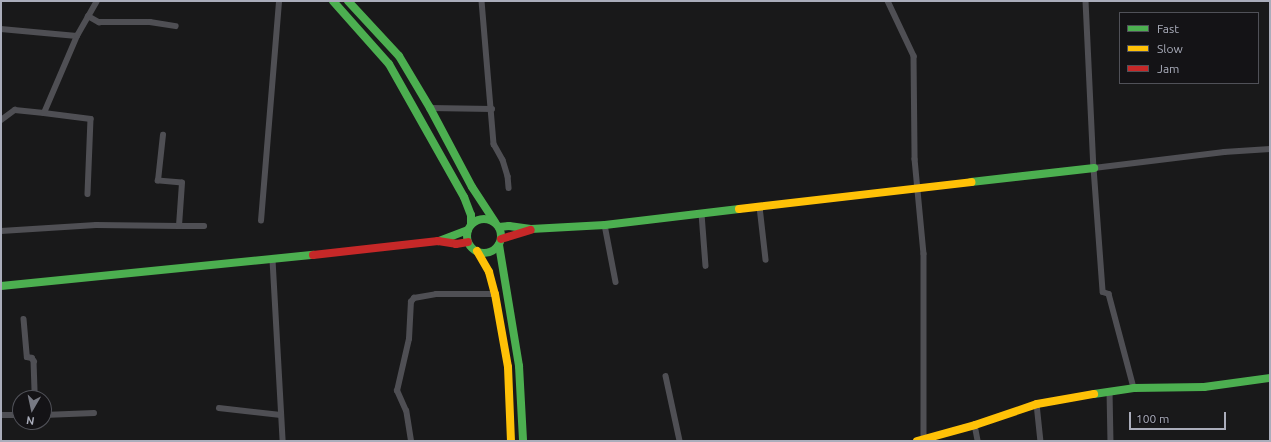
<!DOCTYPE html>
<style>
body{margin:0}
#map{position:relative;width:1271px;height:442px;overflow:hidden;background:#19191a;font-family:Ubuntu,sans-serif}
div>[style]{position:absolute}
.street>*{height:5.5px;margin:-2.75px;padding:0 2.75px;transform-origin:2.75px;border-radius:2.75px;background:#4f4f54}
.fast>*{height:8px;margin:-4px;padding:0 4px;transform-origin:4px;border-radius:4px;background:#4caf50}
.fast>.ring{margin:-4px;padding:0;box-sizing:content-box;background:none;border:8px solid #4caf50;border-radius:50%}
.slow>*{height:8px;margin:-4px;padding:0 4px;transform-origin:4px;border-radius:4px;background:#ffc107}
.jam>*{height:8px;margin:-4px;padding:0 4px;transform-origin:4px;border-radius:4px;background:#c62828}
span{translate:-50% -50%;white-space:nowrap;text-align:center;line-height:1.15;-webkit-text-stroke:4px #141316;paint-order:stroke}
.frame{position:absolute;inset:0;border:2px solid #aaadbb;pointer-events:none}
.legend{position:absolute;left:1119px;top:12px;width:140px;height:72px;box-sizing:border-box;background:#141316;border:1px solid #505158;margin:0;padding:5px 7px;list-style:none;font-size:12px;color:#aaadbb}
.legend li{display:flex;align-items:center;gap:8px;height:20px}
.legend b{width:20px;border:1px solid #505158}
.north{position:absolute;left:12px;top:390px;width:40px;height:40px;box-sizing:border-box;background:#141316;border:1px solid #505158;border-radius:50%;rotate:189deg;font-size:11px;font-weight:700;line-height:16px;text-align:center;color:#aaadbb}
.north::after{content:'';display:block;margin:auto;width:14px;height:18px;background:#777983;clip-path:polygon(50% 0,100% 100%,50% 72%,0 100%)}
.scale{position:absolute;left:1129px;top:412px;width:97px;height:18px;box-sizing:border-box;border:2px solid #aaadbb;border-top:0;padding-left:5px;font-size:12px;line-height:14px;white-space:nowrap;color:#aaadbb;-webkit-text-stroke:3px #141316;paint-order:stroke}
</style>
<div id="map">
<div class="street">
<div style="left:482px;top:1px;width:144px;rotate:85.2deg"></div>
<div style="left:494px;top:144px;width:18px;rotate:61deg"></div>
<div style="left:503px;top:160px;width:17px;rotate:73deg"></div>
<div style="left:508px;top:176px;width:12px;rotate:85deg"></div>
<div style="left:888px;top:1px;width:61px;rotate:64.7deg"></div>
<div style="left:914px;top:56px;width:103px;rotate:89.4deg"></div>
<div style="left:915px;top:159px;width:95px;rotate:84.6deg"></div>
<div style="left:924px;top:254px;width:187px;rotate:90deg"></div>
<div style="left:1086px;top:1px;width:167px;rotate:87.3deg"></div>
<div style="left:1094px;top:168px;width:124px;rotate:85.8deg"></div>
<div style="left:1103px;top:292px;width:6px;rotate:18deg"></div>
<div style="left:1109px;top:294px;width:97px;rotate:75.1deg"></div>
<div style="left:88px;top:16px;width:13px;rotate:29deg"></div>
<div style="left:99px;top:22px;width:51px"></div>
<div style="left:150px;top:22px;width:26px;rotate:9deg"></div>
<div style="left:1px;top:29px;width:76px;rotate:5.3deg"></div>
<div style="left:430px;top:108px;width:62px;rotate:0.9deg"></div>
<div style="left:44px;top:113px;width:47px;rotate:7.3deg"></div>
<div style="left:91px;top:119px;width:75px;rotate:92.3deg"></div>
<div style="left:1px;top:120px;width:17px;rotate:-36deg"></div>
<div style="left:15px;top:110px;width:29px;rotate:6deg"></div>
<div style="left:44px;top:113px;width:84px;rotate:-66.8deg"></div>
<div style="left:77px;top:36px;width:40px;rotate:-60.3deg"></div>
<div style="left:1094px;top:168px;width:131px;rotate:-7deg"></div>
<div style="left:1224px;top:152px;width:46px;rotate:-3.7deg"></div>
<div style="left:760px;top:207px;width:53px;rotate:83.5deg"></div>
<div style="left:702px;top:214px;width:52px;rotate:85.6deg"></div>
<div style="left:261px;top:221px;width:221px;rotate:-85.3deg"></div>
<div style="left:605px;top:225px;width:58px;rotate:79.1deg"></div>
<div style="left:179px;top:226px;width:25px"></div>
<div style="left:1px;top:231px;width:95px;rotate:-3.6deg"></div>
<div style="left:96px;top:225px;width:83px;rotate:0.7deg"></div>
<div style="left:179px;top:226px;width:43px;rotate:-86deg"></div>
<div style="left:182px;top:183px;width:24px;rotate:-175deg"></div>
<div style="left:158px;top:181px;width:46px;rotate:-83.8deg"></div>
<div style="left:273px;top:260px;width:181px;rotate:86.8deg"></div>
<div style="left:24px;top:319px;width:38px;rotate:85deg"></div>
<div style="left:27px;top:357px;width:5px;rotate:11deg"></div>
<div style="left:32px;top:358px;width:4px;rotate:56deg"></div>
<div style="left:34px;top:361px;width:37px;rotate:88deg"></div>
<div style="left:666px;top:376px;width:66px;rotate:77.8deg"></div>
<div style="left:1110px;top:391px;width:50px;rotate:88.9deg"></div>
<div style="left:1037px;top:404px;width:37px;rotate:84deg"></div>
<div style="left:219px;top:408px;width:62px;rotate:6.4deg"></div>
<div style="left:1px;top:415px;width:19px"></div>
<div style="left:44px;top:415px;width:50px;rotate:-2.3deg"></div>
<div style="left:975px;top:425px;width:16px;rotate:79deg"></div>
<div style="left:411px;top:441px;width:30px;rotate:-99deg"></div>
<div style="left:406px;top:411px;width:22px;rotate:-114deg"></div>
<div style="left:397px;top:391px;width:53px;rotate:-77deg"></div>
<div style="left:409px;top:339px;width:37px;rotate:-87deg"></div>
<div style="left:411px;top:302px;width:5px;rotate:-53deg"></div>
<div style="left:414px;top:298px;width:22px;rotate:-10deg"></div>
<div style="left:436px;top:294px;width:59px"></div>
</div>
<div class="fast">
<div style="left:333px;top:1px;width:84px;rotate:48.4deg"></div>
<div style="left:389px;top:64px;width:153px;rotate:60.6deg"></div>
<div style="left:464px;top:197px;width:19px;rotate:69deg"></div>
<div style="left:471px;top:215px;width:9px;rotate:90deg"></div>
<div style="left:348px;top:1px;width:75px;rotate:47.2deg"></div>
<div style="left:399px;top:56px;width:61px;rotate:59.2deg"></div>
<div style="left:430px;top:108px;width:89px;rotate:62deg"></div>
<div style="left:472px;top:187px;width:42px;rotate:56.7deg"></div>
<div style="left:971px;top:182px;width:124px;rotate:-6.5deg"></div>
<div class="ring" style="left:467px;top:219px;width:26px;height:26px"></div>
<div style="left:499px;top:227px;width:10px;rotate:-6deg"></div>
<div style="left:509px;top:226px;width:22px;rotate:8deg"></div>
<div style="left:531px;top:229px;width:74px;rotate:-3.1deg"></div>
<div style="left:605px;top:225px;width:135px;rotate:-6.8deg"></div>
<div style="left:439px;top:241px;width:31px;rotate:-21deg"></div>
<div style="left:499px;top:245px;width:123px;rotate:80.6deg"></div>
<div style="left:519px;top:366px;width:75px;rotate:86.9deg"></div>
<div style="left:1px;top:286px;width:314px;rotate:-5.7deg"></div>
<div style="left:1094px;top:394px;width:40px;rotate:-8.5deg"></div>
<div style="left:1134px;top:388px;width:70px;rotate:-0.8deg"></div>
<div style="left:1204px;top:387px;width:67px;rotate:-7.8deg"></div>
</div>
<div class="slow">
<div style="left:739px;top:209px;width:234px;rotate:-6.6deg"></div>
<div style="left:477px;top:251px;width:24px;rotate:60deg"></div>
<div style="left:489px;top:272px;width:23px;rotate:75deg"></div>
<div style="left:495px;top:294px;width:74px;rotate:79.9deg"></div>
<div style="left:508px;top:367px;width:74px;rotate:87.7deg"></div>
<div style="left:917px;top:441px;width:60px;rotate:-15.4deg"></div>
<div style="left:975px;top:425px;width:65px;rotate:-18.7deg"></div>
<div style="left:1037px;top:404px;width:58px;rotate:-10deg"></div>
</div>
<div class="jam">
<div style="left:501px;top:239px;width:31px;rotate:-17deg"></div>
<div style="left:313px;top:255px;width:126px;rotate:-6.4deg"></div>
<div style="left:438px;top:241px;width:18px;rotate:9deg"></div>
<div style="left:456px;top:244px;width:12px;rotate:-9deg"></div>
</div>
<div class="frame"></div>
<ul class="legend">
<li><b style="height:5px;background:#4caf50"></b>Fast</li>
<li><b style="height:5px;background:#ffc107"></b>Slow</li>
<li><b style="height:5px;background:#c62828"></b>Jam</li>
</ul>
<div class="north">N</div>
<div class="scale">100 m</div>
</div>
